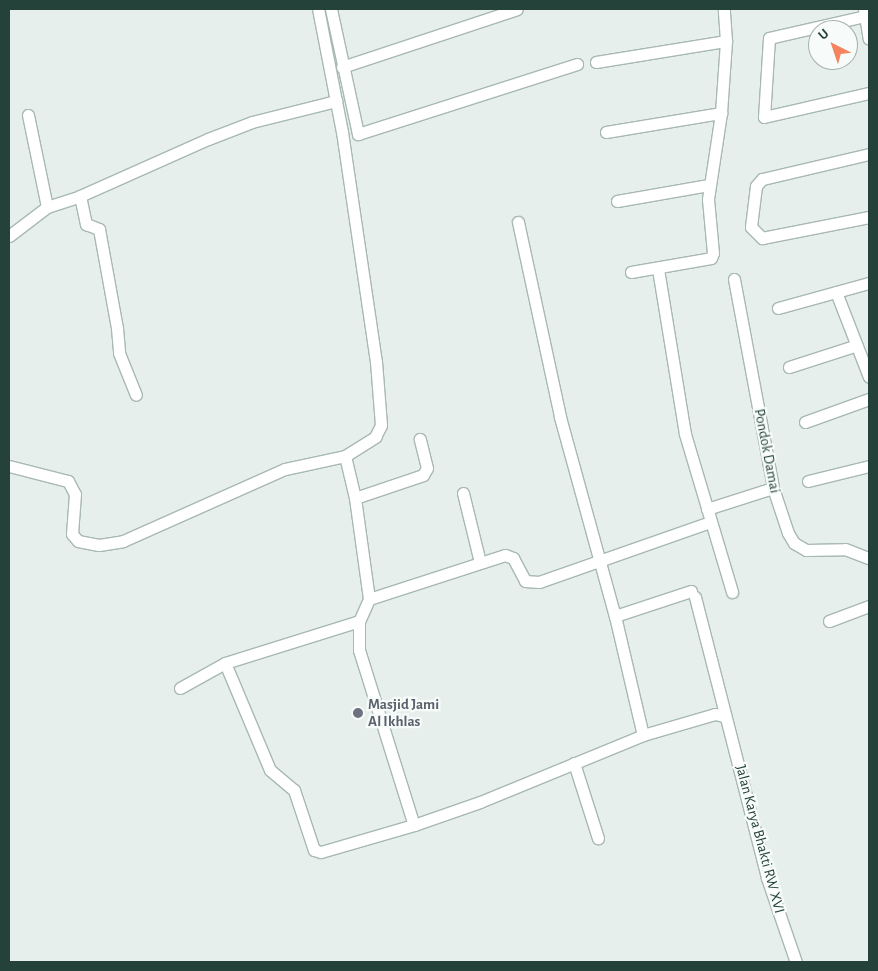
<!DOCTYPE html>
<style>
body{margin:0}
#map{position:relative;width:878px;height:971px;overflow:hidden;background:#e6efeb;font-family:"Alegreya Sans",sans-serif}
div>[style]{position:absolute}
.roads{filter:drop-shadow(1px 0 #a8b8b2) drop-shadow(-1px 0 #a8b8b2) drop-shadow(0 1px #a8b8b2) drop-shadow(0 -1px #a8b8b2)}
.minor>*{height:11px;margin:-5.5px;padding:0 5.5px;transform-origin:5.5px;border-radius:5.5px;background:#fff}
.dots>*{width:14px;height:14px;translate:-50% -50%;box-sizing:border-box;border:2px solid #f7fbf9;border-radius:50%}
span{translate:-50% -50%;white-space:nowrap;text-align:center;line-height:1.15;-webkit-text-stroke:4.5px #f7fbf9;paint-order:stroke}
.street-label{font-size:15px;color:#24423a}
.worship-label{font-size:15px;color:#5b616d;font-weight:700}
.left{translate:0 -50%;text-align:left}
.frame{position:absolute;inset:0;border:10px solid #24423a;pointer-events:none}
.north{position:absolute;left:808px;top:20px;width:50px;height:50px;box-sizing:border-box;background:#f7fbf9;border:1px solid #a3b1ad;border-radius:50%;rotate:319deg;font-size:14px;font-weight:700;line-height:20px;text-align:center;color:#24423a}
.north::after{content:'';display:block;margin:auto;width:18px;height:22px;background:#f4845f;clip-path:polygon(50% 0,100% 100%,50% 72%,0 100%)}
</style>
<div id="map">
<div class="roads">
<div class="minor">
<div style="left:331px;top:9px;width:128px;rotate:77.8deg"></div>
<div style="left:358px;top:134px;width:230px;rotate:-17.7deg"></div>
<div style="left:864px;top:9px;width:30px;rotate:81deg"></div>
<div style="left:865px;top:16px;width:98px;rotate:167.1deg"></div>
<div style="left:769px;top:38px;width:79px;rotate:93.6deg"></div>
<div style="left:764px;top:117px;width:108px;rotate:-12.9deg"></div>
<div style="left:596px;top:62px;width:132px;rotate:-9.2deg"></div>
<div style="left:342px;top:67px;width:184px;rotate:-18.3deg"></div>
<div style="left:28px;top:115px;width:94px;rotate:78.3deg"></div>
<div style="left:606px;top:132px;width:117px;rotate:-9.4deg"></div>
<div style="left:869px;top:154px;width:110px;rotate:166.8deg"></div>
<div style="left:762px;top:179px;width:9px;rotate:131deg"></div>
<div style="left:756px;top:186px;width:41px;rotate:97deg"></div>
<div style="left:751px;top:227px;width:16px;rotate:45deg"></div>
<div style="left:762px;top:238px;width:109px;rotate:-11.1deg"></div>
<div style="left:80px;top:196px;width:29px;rotate:78deg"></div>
<div style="left:86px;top:224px;width:14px;rotate:21deg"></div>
<div style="left:99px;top:229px;width:101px;rotate:79.7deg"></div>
<div style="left:117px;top:328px;width:25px;rotate:85deg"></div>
<div style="left:119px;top:353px;width:45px;rotate:68deg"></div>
<div style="left:617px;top:201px;width:93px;rotate:-9.9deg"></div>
<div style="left:518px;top:222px;width:199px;rotate:77.8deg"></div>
<div style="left:560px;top:417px;width:206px;rotate:74.6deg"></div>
<div style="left:615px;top:616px;width:122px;rotate:76.8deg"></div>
<div style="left:9px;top:236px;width:48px;rotate:-37.3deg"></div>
<div style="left:47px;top:207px;width:35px;rotate:-18deg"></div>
<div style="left:80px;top:196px;width:140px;rotate:-24deg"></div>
<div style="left:208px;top:139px;width:47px;rotate:-21.1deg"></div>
<div style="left:252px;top:122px;width:87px;rotate:-14deg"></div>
<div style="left:658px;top:269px;width:167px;rotate:80.7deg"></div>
<div style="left:685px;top:434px;width:165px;rotate:73.4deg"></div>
<div style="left:631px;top:272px;width:81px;rotate:-9.9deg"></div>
<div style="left:711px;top:258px;width:5px;rotate:-68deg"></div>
<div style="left:713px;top:253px;width:54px;rotate:-95.3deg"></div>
<div style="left:708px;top:199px;width:87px;rotate:-81.4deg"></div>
<div style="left:721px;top:113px;width:72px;rotate:-86deg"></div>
<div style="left:726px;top:41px;width:32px;rotate:-94deg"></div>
<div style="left:734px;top:279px;width:213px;rotate:79.4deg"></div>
<div style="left:773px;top:488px;width:47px;rotate:71.6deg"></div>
<div style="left:788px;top:533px;width:12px;rotate:59deg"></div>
<div style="left:794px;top:543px;width:14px;rotate:30deg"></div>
<div style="left:806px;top:550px;width:39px;rotate:-1deg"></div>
<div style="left:845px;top:549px;width:26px;rotate:21deg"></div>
<div style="left:836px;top:292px;width:91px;rotate:68.8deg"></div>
<div style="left:778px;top:308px;width:94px;rotate:-15.4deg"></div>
<div style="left:789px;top:367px;width:71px;rotate:-17.9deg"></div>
<div style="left:805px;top:422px;width:68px;rotate:-19.8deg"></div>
<div style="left:345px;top:456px;width:43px;rotate:76.6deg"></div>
<div style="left:355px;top:498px;width:102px;rotate:82.1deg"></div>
<div style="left:369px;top:599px;width:24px;rotate:114deg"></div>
<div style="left:359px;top:621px;width:29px;rotate:90deg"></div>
<div style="left:359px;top:650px;width:183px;rotate:72.6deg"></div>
<div style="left:414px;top:825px;width:70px;rotate:-19.2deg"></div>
<div style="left:480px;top:802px;width:176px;rotate:-22.3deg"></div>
<div style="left:643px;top:735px;width:75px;rotate:-16.3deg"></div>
<div style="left:715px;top:714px;width:9px;rotate:13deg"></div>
<div style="left:9px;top:466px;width:61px;rotate:14.3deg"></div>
<div style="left:68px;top:481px;width:15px;rotate:62deg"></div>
<div style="left:75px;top:494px;width:40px;rotate:94.3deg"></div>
<div style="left:72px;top:534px;width:9px;rotate:49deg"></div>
<div style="left:78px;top:541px;width:21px;rotate:11deg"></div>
<div style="left:99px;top:545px;width:24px;rotate:-9deg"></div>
<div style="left:123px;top:541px;width:177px;rotate:-24deg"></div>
<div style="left:285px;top:469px;width:61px;rotate:-12.2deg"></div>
<div style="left:345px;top:456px;width:36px;rotate:-32deg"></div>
<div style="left:375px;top:437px;width:13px;rotate:-63deg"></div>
<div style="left:381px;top:425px;width:63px;rotate:-94.5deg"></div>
<div style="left:376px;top:362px;width:232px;rotate:-98.4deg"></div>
<div style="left:342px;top:132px;width:125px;rotate:-101deg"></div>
<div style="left:808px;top:481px;width:63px;rotate:-13.8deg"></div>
<div style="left:463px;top:493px;width:71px;rotate:76.2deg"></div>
<div style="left:355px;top:498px;width:72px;rotate:-18.7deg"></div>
<div style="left:423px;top:475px;width:8px;rotate:-60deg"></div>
<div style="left:427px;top:468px;width:30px;rotate:-104deg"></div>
<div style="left:707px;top:509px;width:69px;rotate:-17.7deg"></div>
<div style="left:695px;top:597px;width:290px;rotate:75.6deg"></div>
<div style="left:767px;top:878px;width:89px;rotate:71deg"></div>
<div style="left:369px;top:599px;width:143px;rotate:-17.9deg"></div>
<div style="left:505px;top:555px;width:9px;rotate:21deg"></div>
<div style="left:513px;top:558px;width:26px;rotate:62deg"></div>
<div style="left:525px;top:581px;width:14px;rotate:4deg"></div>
<div style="left:539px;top:582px;width:181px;rotate:-19.3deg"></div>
<div style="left:615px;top:616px;width:80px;rotate:-18.2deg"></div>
<div style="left:829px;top:621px;width:43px;rotate:-20.6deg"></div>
<div style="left:225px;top:663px;width:116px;rotate:67.2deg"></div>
<div style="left:270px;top:770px;width:31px;rotate:40deg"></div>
<div style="left:294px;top:790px;width:63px;rotate:71.6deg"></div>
<div style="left:314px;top:850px;width:7px;rotate:16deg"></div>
<div style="left:321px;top:852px;width:97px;rotate:-16.2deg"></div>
<div style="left:180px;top:688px;width:51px;rotate:-29.1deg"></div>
<div style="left:225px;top:663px;width:140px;rotate:-17.4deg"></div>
<div style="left:574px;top:763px;width:79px;rotate:72.3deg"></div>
</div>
</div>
<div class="dots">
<div style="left:358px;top:713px;background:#6b7280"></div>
</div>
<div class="street-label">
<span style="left:767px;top:451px;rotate:79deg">Pondok Damai</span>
<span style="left:760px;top:839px;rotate:75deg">Jalan Karya Bhakti RW XVI</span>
</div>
<div class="worship-label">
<span class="left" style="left:368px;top:713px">Masjid Jami<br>Al Ikhlas</span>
</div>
<div class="frame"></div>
<div class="north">U</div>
</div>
